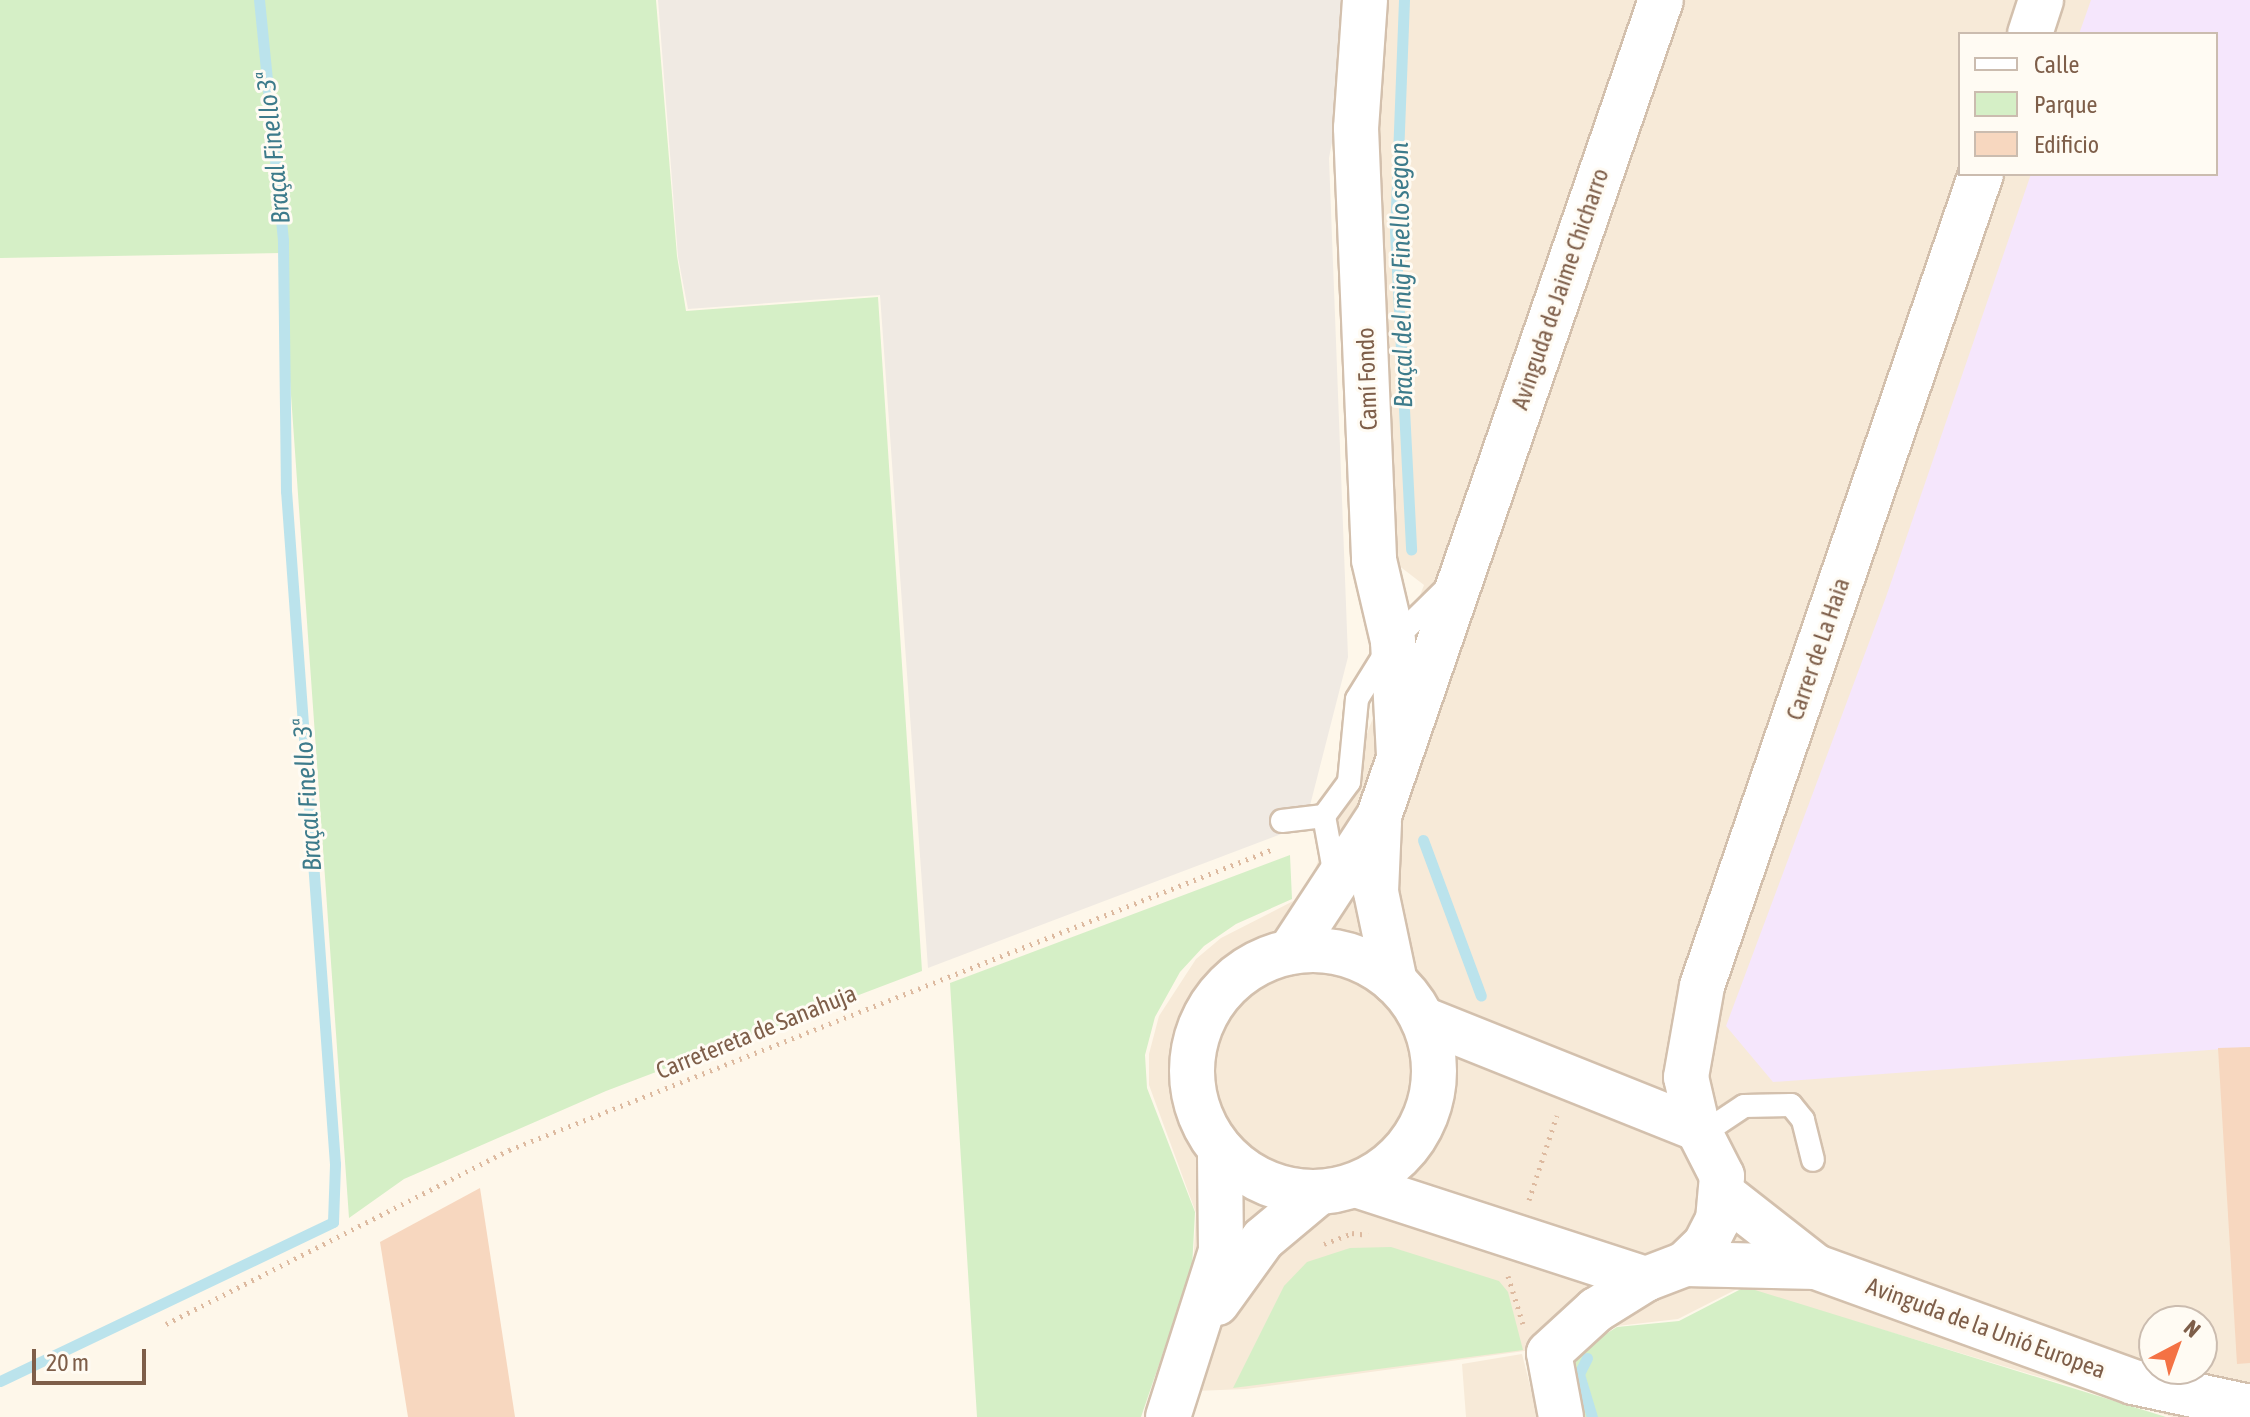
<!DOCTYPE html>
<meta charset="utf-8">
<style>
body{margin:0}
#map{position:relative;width:2250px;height:1417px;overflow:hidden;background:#fef7ea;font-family:"Asap Condensed",sans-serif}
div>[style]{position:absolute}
.residential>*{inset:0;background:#f7ead8}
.industrial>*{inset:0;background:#f0eae3}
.education>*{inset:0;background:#f5e6fc}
.green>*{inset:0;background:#d5efc6}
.stream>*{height:11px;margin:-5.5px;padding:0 5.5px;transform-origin:5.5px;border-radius:5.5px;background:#bbe3ec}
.building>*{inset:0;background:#f7d7bf}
.path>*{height:5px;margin-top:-2.5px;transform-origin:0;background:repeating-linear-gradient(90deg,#ddbaa0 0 2px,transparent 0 8px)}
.roads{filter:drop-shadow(2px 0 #d3c0ad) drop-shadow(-2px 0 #d3c0ad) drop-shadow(0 2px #d3c0ad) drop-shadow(0 -2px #d3c0ad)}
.lane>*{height:22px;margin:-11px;padding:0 11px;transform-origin:11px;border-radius:11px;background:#fff}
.street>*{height:44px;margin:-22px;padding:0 22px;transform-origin:22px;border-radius:22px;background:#fff}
.secondary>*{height:44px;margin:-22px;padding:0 22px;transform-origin:22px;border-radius:22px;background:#fff}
.secondary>.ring{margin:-22px;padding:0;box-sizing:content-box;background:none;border:44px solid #fff;border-radius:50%}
span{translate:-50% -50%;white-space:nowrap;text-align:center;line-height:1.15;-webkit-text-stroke:6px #fffbf3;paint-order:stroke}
.street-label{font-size:24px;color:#7e5e49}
.water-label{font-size:26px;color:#3d7b8b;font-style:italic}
.legend{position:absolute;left:1958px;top:32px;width:260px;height:144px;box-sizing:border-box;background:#fffbf3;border:2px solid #cbbcaf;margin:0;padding:10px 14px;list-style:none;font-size:24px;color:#7e5e49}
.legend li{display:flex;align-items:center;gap:16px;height:40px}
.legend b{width:40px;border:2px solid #cbbcaf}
.north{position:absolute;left:2138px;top:1305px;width:80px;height:80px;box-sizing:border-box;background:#fffbf3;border:2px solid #cbbcaf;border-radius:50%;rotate:41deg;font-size:22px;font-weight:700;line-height:32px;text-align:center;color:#7e5e49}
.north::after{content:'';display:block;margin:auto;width:28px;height:36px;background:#f47244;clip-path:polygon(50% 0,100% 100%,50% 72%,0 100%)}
.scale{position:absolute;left:32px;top:1349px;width:114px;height:36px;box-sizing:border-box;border:4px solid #7e5e49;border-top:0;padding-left:10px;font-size:24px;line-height:28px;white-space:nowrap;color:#7e5e49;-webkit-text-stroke:6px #fffbf3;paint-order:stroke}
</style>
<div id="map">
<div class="residential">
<div style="clip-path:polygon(evenodd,1374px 0,2250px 0,2250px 1417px,2173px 1417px,1741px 1287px,1678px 1319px,1617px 1326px,1589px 1342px,1246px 1389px,1195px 1391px,1155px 1374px,1193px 1269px,1196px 1213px,1149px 1085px,1149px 1054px,1159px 1016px,1196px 959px,1221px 938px,1305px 895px,1424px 585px,1385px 555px,1374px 0,1960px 34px,2216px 34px,2216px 174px,1960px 174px,1960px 34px,1374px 0,2154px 1321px,2202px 1321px,2202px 1369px,2154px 1369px,2154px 1321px)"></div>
<div style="clip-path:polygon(1522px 1354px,1538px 1417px,1466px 1417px,1462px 1364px)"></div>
</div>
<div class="industrial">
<div style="clip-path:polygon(658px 0,1346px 0,1339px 105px,1329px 158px,1348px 657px,1305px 825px,928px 968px,880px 295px,688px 309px,678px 257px)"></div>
</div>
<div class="education">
<div style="clip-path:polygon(2091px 0,2250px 0,2250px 1047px,1773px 1082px,1726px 1026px,1886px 597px,2031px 174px,2216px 174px,2216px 34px,2079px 34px)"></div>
</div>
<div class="green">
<div style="clip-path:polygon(0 0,656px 0,677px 256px,686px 311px,878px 297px,922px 971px,606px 1091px,404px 1179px,349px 1218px,281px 253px,0 258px)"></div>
<div style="clip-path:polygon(1290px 855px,1292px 899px,1236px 924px,1204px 946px,1180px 972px,1155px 1017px,1145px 1055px,1147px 1088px,1195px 1212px,1192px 1268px,1141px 1417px,977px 1417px,950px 983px)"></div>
<div style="clip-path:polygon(1391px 1247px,1499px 1281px,1508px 1292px,1523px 1350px,1233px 1388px,1284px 1286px,1307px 1262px,1350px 1248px)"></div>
<div style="clip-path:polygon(1741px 1289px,1755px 1290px,2166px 1417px,1584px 1417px,1570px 1370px,1588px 1345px,1617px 1327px,1679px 1321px)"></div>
</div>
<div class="stream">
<div style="left:1404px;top:0;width:231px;rotate:92.2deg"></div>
<div style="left:1395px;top:231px;width:319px;rotate:87.1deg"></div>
<div style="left:1423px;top:840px;width:166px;rotate:69.6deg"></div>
<div style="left:1587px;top:1358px;width:18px;rotate:117deg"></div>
<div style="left:1579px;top:1374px;width:45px;rotate:73.2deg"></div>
<div style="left:0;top:1381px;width:369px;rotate:-25.5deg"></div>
<div style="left:333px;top:1222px;width:58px;rotate:-88deg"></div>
<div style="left:335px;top:1164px;width:675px;rotate:-94.16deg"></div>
<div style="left:286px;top:491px;width:251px;rotate:-90.7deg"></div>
<div style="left:283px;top:240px;width:241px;rotate:-95.7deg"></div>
</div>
<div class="building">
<div style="clip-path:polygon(2250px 1047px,2250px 1363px,2237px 1364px,2218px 1048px)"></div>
<div style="clip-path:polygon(480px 1188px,515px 1417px,408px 1417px,380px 1242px)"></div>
</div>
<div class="path">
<div style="left:1529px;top:1200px;width:89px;rotate:-71.8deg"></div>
<div style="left:1324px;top:1244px;width:30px;rotate:-21deg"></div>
<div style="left:1352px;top:1233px;width:16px;rotate:7deg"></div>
<div style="left:1508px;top:1276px;width:50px;rotate:72.6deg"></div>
<div style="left:166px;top:1324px;width:385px;rotate:-26.9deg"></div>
<div style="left:509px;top:1150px;width:821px;rotate:-21.5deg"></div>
</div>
<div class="roads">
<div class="lane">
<div style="left:1282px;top:821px;width:42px;rotate:-6.8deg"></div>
<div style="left:1335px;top:876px;width:61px;rotate:-100.4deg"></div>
<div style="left:1324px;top:816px;width:42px;rotate:-53.7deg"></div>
<div style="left:1349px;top:782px;width:83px;rotate:-84.5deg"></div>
<div style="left:1357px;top:699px;width:68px;rotate:-58.2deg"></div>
<div style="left:1393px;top:641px;width:78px;rotate:-44.5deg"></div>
<div style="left:1702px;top:1134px;width:50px;rotate:-33.7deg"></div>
<div style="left:1744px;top:1106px;width:47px;rotate:-1.2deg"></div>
<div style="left:1791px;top:1105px;width:19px;rotate:51deg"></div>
<div style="left:1803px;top:1120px;width:41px;rotate:76deg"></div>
</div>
<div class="street">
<div style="left:1365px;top:0;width:128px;rotate:94deg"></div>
<div style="left:1356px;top:128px;width:432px;rotate:87.6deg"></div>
<div style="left:1374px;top:560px;width:83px;rotate:76.8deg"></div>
<div style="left:1393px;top:641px;width:115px;rotate:87deg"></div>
<div style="left:2030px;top:34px;width:36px;rotate:-72deg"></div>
<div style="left:1698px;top:1129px;width:53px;rotate:-103deg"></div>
<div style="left:1686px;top:1077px;width:92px;rotate:-80deg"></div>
<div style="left:1702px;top:986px;width:859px;rotate:-71.04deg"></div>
<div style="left:1561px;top:1417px;width:65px;rotate:-100.6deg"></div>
<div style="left:1549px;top:1353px;width:64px;rotate:-42.5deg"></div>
<div style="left:1596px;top:1310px;width:59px;rotate:-31.8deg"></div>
</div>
<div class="secondary">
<div style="left:1379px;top:823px;width:69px;rotate:92.5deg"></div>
<div style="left:1376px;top:892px;width:92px;rotate:78.1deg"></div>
<div class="ring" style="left:1192px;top:950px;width:198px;height:198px"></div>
<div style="left:1290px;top:952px;width:163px;rotate:-56.8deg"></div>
<div style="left:1379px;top:816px;width:863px;rotate:-70.94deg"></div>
<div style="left:1356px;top:1185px;width:305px;rotate:18deg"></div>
<div style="left:1646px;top:1279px;width:42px;rotate:-21deg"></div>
<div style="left:1685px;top:1264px;width:28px;rotate:-44deg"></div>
<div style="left:1705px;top:1245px;width:28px;rotate:-63deg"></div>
<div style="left:1718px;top:1220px;width:44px;rotate:-84.8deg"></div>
<div style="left:1722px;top:1176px;width:53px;rotate:-117.1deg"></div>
<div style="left:1698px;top:1129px;width:296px;rotate:-158.2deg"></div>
<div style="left:1723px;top:1194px;width:118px;rotate:38.1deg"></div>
<div style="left:1816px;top:1267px;width:337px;rotate:19.9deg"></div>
<div style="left:2133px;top:1382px;width:120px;rotate:12.1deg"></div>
<div style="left:1685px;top:1264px;width:131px;rotate:1.3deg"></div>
<div style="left:1217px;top:1303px;width:79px;rotate:-54.3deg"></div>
<div style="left:1263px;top:1239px;width:72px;rotate:-39.9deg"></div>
<div style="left:1168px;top:1417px;width:174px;rotate:-72.3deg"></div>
<div style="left:1221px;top:1251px;width:102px;rotate:-90.6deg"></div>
</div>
</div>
<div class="street-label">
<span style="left:1560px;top:289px;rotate:-71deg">Avinguda de Jaime Chicharro</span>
<span style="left:1367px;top:379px;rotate:-92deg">Camí Fondo</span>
<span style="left:1818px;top:649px;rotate:-71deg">Carrer de La Haia</span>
<span style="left:756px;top:1032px;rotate:-22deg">Carretereta de Sanahuja</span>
<span style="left:1986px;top:1328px;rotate:20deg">Avinguda de la Unió Europea</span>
</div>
<div class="water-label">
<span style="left:274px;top:148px;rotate:-96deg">Braçal Finello 3ª</span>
<span style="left:1402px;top:275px;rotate:-91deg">Braçal del mig Finello segon</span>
<span style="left:308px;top:795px;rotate:-94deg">Braçal Finello 3ª</span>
</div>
<ul class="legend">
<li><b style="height:10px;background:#fff"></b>Calle</li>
<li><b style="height:22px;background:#d5efc6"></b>Parque</li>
<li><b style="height:22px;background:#f7d7bf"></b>Edificio</li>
</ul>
<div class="north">N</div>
<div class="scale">20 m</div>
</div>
